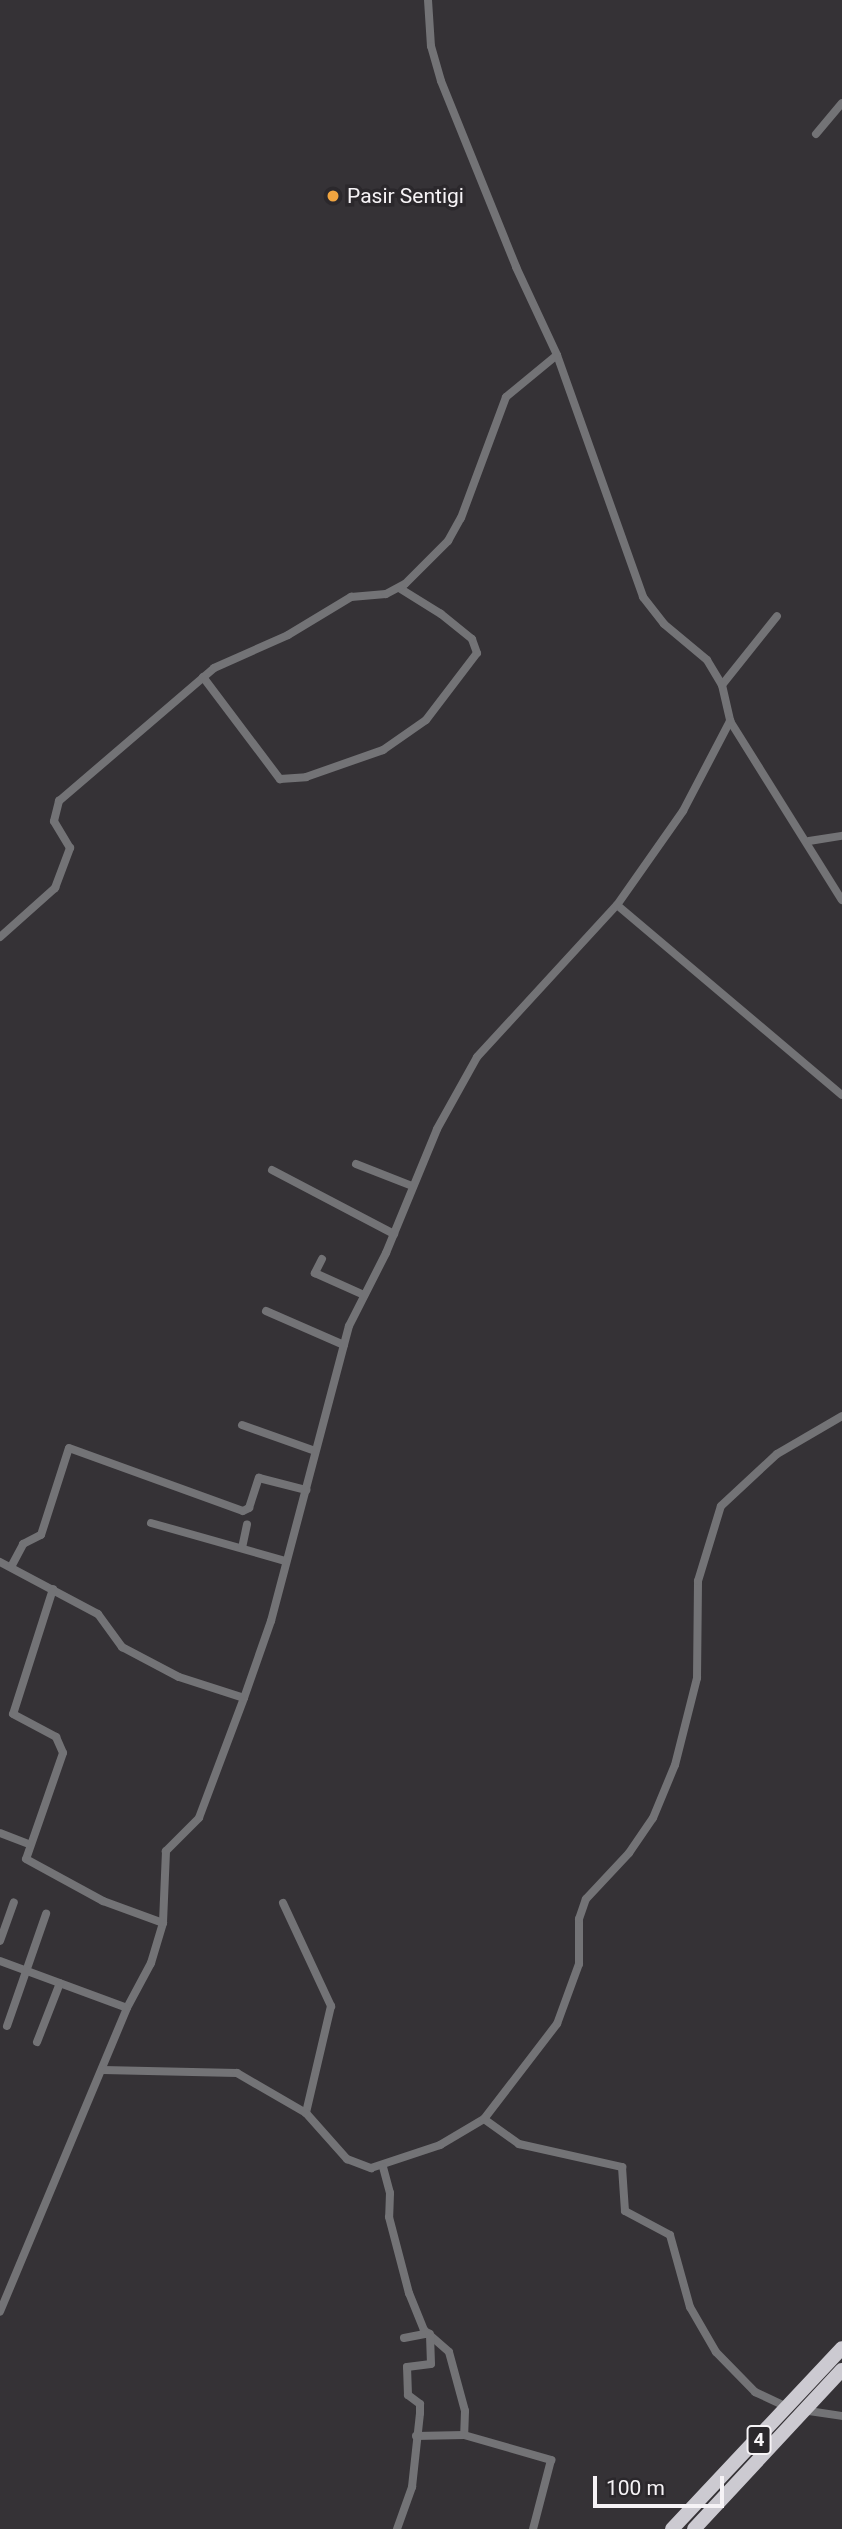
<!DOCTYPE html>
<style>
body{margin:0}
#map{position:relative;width:842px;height:2529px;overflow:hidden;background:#353236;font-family:Roboto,sans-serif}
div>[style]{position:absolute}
.street>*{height:8px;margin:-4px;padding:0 4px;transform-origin:4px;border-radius:4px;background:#737376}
.highway>*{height:14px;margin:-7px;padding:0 7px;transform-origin:7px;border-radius:7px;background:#cccad1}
.dots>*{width:19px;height:19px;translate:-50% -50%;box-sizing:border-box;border:4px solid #2b282c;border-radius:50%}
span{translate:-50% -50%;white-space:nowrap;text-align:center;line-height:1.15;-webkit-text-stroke:7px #2b282c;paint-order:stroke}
.shield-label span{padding:2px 5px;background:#2b282c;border:2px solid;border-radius:5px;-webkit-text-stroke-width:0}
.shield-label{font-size:19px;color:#f6f3f6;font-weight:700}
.poi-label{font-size:21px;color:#f6f3f6}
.left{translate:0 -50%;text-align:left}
.scale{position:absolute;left:593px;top:2476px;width:131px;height:32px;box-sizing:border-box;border:4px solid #f6f3f6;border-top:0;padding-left:9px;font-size:21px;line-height:24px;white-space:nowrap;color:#f6f3f6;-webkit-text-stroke:5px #2b282c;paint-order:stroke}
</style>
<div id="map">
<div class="street">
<div style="left:428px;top:0;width:46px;rotate:86.3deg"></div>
<div style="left:431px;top:46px;width:36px;rotate:74deg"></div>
<div style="left:441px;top:81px;width:201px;rotate:68deg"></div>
<div style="left:516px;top:267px;width:97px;rotate:65deg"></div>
<div style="left:557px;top:355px;width:257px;rotate:70.4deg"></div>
<div style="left:643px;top:597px;width:34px;rotate:52deg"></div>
<div style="left:664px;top:624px;width:56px;rotate:39.9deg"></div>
<div style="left:707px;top:660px;width:29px;rotate:59deg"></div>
<div style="left:722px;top:685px;width:37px;rotate:77deg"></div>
<div style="left:730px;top:721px;width:211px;rotate:58deg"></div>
<div style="left:816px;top:134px;width:40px;rotate:-50deg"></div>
<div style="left:203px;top:677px;width:128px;rotate:53deg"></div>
<div style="left:280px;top:779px;width:26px;rotate:-4deg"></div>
<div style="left:306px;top:777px;width:82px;rotate:-19.3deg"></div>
<div style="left:383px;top:750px;width:52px;rotate:-34.9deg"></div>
<div style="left:426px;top:720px;width:84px;rotate:-52.7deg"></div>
<div style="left:477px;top:653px;width:15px;rotate:-110deg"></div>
<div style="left:472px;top:639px;width:40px;rotate:-141deg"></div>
<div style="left:441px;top:614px;width:49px;rotate:-148.2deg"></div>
<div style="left:722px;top:685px;width:88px;rotate:-51.4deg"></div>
<div style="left:809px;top:841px;width:33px;rotate:-9deg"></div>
<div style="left:617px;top:905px;width:294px;rotate:40.2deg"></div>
<div style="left:0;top:937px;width:74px;rotate:-41.7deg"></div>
<div style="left:55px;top:888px;width:43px;rotate:-69.4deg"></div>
<div style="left:70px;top:848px;width:31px;rotate:-121deg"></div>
<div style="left:54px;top:821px;width:21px;rotate:-76deg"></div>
<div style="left:59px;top:801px;width:204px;rotate:-40.6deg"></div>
<div style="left:214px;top:668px;width:81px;rotate:-24deg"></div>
<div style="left:288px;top:635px;width:74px;rotate:-31.1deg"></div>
<div style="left:351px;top:597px;width:35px;rotate:-5deg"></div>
<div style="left:386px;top:594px;width:21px;rotate:-28deg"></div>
<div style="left:405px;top:584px;width:61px;rotate:-45deg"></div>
<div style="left:448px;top:541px;width:26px;rotate:-61deg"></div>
<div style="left:461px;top:518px;width:129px;rotate:-69.6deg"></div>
<div style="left:506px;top:397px;width:66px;rotate:-39.5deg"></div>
<div style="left:356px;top:1164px;width:60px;rotate:21.4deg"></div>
<div style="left:272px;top:1170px;width:138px;rotate:27.7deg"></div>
<div style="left:322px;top:1259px;width:16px;rotate:117deg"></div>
<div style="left:315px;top:1273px;width:54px;rotate:24.2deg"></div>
<div style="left:266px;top:1311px;width:85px;rotate:23.6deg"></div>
<div style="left:242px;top:1425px;width:77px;rotate:19.6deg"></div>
<div style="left:151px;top:1523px;width:139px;rotate:15.8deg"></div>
<div style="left:242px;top:1548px;width:24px;rotate:-78deg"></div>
<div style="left:0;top:1562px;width:111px;rotate:28deg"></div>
<div style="left:98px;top:1614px;width:41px;rotate:54deg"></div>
<div style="left:122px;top:1647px;width:64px;rotate:27.8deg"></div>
<div style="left:179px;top:1677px;width:68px;rotate:17.9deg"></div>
<div style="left:244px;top:1698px;width:128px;rotate:110.6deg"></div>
<div style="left:199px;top:1818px;width:47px;rotate:135deg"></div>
<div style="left:166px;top:1851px;width:72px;rotate:92.4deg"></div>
<div style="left:163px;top:1923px;width:42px;rotate:106.7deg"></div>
<div style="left:151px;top:1963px;width:51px;rotate:118.1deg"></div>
<div style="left:127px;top:2008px;width:329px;rotate:112.7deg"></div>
<div style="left:11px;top:1567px;width:26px;rotate:-62deg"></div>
<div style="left:23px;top:1544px;width:20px;rotate:-27deg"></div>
<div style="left:41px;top:1535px;width:91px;rotate:-72.2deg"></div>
<div style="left:69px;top:1448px;width:185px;rotate:19.9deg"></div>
<div style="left:243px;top:1511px;width:7px;rotate:-27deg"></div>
<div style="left:249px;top:1508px;width:32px;rotate:-72deg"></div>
<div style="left:259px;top:1478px;width:49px;rotate:14.3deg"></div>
<div style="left:53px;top:1589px;width:131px;rotate:107.7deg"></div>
<div style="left:13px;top:1714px;width:49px;rotate:28.1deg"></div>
<div style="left:56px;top:1737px;width:17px;rotate:66deg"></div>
<div style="left:63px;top:1753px;width:112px;rotate:109.2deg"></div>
<div style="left:26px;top:1859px;width:88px;rotate:28.6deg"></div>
<div style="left:103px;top:1901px;width:64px;rotate:20.1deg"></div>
<div style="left:244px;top:1698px;width:82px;rotate:-70.7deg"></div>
<div style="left:271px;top:1621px;width:305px;rotate:-75.2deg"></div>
<div style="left:349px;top:1326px;width:82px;rotate:-63.1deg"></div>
<div style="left:386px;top:1253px;width:134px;rotate:-67.6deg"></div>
<div style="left:437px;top:1129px;width:82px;rotate:-60.9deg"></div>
<div style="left:477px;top:1057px;width:207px;rotate:-47.4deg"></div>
<div style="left:617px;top:905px;width:115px;rotate:-54.9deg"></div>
<div style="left:683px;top:811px;width:102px;rotate:-62.4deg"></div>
<div style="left:0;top:1833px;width:31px;rotate:21deg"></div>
<div style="left:283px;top:1903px;width:114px;rotate:65deg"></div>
<div style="left:331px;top:2006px;width:110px;rotate:103.2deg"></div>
<div style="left:0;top:1941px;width:41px;rotate:-70.3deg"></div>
<div style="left:0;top:1961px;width:135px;rotate:20.3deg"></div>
<div style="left:7px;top:2026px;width:119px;rotate:-70.8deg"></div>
<div style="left:37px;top:2042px;width:63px;rotate:-68.7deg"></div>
<div style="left:103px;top:2070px;width:134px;rotate:1.3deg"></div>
<div style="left:237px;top:2073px;width:80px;rotate:30.1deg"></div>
<div style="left:306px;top:2113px;width:62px;rotate:48.3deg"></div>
<div style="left:347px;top:2159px;width:26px;rotate:21deg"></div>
<div style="left:371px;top:2168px;width:73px;rotate:-18.4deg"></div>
<div style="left:440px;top:2145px;width:51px;rotate:-30.6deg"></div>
<div style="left:484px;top:2119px;width:120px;rotate:-52.5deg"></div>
<div style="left:557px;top:2024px;width:64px;rotate:-69.9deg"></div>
<div style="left:579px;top:1964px;width:45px;rotate:-90deg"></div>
<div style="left:579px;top:1919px;width:21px;rotate:-71deg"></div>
<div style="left:586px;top:1899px;width:63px;rotate:-46.9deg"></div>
<div style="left:629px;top:1853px;width:42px;rotate:-55.6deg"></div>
<div style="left:653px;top:1818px;width:57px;rotate:-67.5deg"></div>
<div style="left:675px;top:1765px;width:90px;rotate:-75.8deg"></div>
<div style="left:697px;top:1678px;width:97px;rotate:-89.4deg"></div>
<div style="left:698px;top:1581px;width:78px;rotate:-73deg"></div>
<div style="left:721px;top:1506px;width:76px;rotate:-42.9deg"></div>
<div style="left:777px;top:1454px;width:75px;rotate:-30.3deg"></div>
<div style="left:484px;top:2119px;width:43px;rotate:35.5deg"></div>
<div style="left:519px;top:2144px;width:106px;rotate:12.6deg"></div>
<div style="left:622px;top:2167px;width:44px;rotate:86.1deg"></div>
<div style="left:625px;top:2211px;width:51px;rotate:28.1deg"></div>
<div style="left:670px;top:2235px;width:75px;rotate:74.5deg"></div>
<div style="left:690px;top:2307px;width:52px;rotate:60deg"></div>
<div style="left:716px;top:2352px;width:56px;rotate:45.7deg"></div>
<div style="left:755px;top:2392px;width:38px;rotate:25deg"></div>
<div style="left:383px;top:2167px;width:27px;rotate:75deg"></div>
<div style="left:390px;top:2193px;width:24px;rotate:92deg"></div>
<div style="left:389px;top:2217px;width:79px;rotate:75.3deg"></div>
<div style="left:409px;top:2293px;width:40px;rotate:68deg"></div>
<div style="left:424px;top:2330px;width:33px;rotate:41deg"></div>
<div style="left:449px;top:2352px;width:61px;rotate:74.8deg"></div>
<div style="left:465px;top:2411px;width:24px;rotate:92deg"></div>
<div style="left:464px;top:2435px;width:91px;rotate:16deg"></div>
<div style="left:551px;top:2460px;width:71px;rotate:104.6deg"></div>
<div style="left:404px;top:2338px;width:25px;rotate:-11deg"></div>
<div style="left:802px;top:2410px;width:40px;rotate:8.5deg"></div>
<div style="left:416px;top:2436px;width:48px;rotate:-1.2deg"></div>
<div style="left:397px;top:2529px;width:45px;rotate:-70.3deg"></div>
<div style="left:412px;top:2487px;width:74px;rotate:-83.8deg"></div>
<div style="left:420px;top:2413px;width:9px;rotate:-90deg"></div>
<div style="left:420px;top:2404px;width:15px;rotate:-143deg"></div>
<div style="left:408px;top:2395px;width:28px;rotate:-92deg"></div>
<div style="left:407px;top:2367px;width:24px;rotate:-7deg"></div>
<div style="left:431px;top:2364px;width:30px;rotate:-92deg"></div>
</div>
<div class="highway">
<div style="left:672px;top:2529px;width:248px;rotate:-46.8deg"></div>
<div style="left:694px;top:2529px;width:217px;rotate:-47.1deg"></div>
</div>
<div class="dots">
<div style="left:333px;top:196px;background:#f1a540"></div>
</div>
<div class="shield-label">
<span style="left:759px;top:2440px">4</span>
</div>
<div class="poi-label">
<span class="left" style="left:347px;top:196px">Pasir Sentigi</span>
</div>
<div class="scale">100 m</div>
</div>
